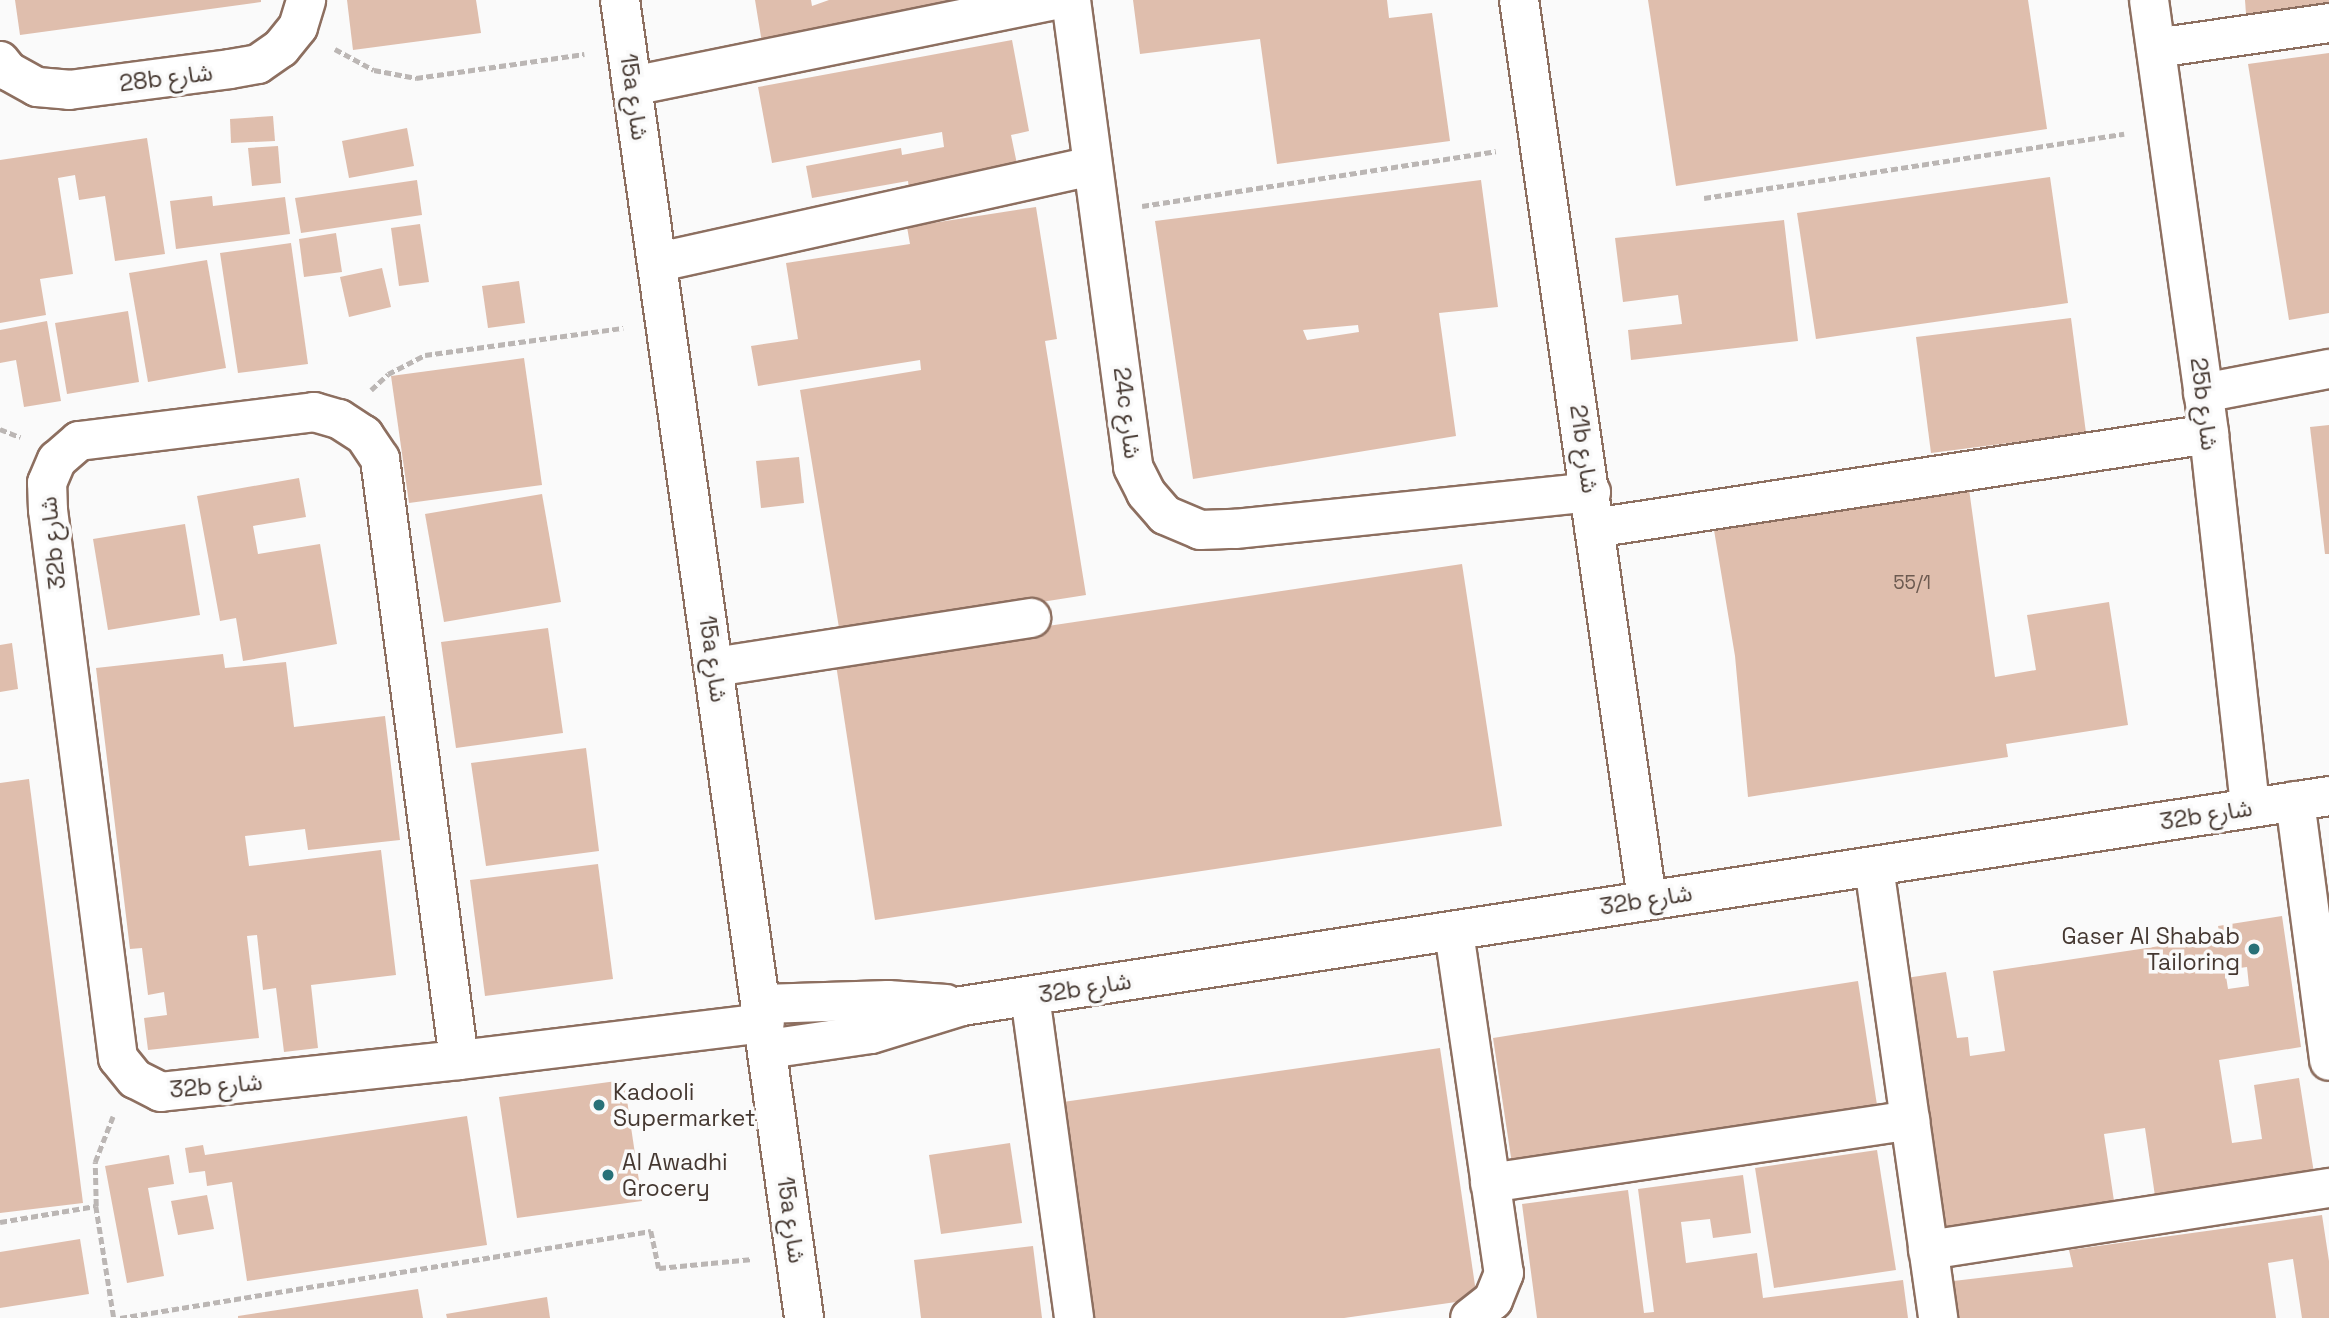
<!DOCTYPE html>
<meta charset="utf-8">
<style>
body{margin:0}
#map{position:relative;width:2329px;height:1318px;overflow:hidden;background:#fafafa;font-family:"Space Grotesk","Noto Sans Arabic",sans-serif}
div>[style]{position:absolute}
.building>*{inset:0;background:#dfbead}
.path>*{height:4.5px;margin-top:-2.25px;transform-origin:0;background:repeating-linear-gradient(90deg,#bbb6b4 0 7px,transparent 0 10.5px)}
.roads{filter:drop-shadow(2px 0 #8d6f60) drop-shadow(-2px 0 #8d6f60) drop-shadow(0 2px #8d6f60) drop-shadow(0 -2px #8d6f60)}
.minor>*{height:38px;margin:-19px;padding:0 19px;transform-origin:19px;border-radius:19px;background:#fff}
.dots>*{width:19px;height:19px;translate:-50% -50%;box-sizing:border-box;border:4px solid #fafafa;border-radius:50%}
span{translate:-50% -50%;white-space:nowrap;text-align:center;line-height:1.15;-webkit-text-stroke:7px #fafafa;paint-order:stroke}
.number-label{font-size:19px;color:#6c5a50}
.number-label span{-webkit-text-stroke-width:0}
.street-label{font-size:23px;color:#453831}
.poi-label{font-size:23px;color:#453831}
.right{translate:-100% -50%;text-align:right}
.left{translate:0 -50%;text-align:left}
</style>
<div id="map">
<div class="building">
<div style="clip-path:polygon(15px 0,261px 0,261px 2px,20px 35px)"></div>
<div style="clip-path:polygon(347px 0,476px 0,481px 33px,353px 50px)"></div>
<div style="clip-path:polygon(755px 0,811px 0,812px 6px,829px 0,1003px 0,762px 43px)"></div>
<div style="clip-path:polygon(1133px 0,1387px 0,1389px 18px,1432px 13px,1450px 141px,1277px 164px,1260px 39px,1140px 54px)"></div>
<div style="clip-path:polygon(1648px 0,2028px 0,2047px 129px,1676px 186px)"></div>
<div style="clip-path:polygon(2245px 0,2329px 0,2329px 4px,2246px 14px)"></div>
<div style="clip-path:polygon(1012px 40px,1029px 131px,1011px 135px,1018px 169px,909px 189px,908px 181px,812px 198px,806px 166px,901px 148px,902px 155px,944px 147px,942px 132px,772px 163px,758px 87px)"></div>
<div style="clip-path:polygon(2329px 53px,2329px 313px,2289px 320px,2248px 64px)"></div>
<div style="clip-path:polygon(273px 116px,275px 141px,231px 143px,230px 119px)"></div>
<div style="clip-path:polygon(407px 128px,414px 166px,349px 178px,342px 141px)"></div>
<div style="clip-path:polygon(147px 138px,165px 254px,115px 261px,105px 196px,79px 200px,75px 175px,58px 178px,73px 274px,40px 279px,46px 315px,0 323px,0 160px)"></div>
<div style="clip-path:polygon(278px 146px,281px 183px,252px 186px,248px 148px)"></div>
<div style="clip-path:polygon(2050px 177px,2068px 303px,1816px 339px,1797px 213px)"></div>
<div style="clip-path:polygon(417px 180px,422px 215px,301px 233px,295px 198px)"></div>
<div style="clip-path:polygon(evenodd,1481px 180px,1498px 307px,1439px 313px,1456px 436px,1193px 479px,1155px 221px,1481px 180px,1358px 325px,1359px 332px,1307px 340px,1303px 330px,1358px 325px)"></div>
<div style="clip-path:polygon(212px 196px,213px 206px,285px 197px,290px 234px,176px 249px,170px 201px)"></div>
<div style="clip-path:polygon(1036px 207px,1057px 339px,1045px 341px,1086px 595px,840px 634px,800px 390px,921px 370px,920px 360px,758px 386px,751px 346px,798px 339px,786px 263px,910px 244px,907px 227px)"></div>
<div style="clip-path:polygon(1784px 220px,1798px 341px,1631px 360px,1628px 330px,1682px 324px,1678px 295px,1623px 302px,1615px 238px)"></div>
<div style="clip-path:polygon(420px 224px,429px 282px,399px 286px,391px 228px)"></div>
<div style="clip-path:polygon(336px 233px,342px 272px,304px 277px,299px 239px)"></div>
<div style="clip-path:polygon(291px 243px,308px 364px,238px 373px,220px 253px)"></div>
<div style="clip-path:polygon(207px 260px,226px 368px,148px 382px,129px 273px)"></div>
<div style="clip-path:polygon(382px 268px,391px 307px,349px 317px,340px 277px)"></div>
<div style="clip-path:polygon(519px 281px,525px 323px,488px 328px,482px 286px)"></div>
<div style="clip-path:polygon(128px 311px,139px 382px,67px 394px,55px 323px)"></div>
<div style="clip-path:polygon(2071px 318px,2086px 433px,1931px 453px,1916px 337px)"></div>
<div style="clip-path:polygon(47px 321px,61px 401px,24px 407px,16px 360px,0 363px,0 330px)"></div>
<div style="clip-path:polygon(524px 358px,542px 485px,409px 503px,391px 376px)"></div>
<div style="clip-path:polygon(2329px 425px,2329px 554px,2325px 554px,2310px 427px)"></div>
<div style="clip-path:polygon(799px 457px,804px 503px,761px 508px,756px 461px)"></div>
<div style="clip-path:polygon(299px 478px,306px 517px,253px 526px,258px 554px,320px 544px,337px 644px,243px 661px,236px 618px,220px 621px,197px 496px)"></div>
<div style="clip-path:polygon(1969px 489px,1995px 677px,2036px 670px,2027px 615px,2109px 602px,2128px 725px,2006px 744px,2008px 757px,1748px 797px,1735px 656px,1714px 530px)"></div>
<div style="clip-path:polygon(542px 494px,561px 602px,444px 622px,425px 514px)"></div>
<div style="clip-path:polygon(185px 524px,200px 615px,108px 630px,93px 539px)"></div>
<div style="clip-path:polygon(1462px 564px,1502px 826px,875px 920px,835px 658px)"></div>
<div style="clip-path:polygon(548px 628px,563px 733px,456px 748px,441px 642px)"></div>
<div style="clip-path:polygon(12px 643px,18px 689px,0 692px,0 645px)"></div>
<div style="clip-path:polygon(223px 654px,225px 668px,286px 662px,294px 727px,385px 716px,400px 840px,308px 850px,305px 829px,245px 836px,249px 866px,381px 850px,396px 975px,311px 985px,318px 1048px,284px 1052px,276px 988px,263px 990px,257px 935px,247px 936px,259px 1038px,148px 1050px,144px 1018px,167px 1015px,164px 992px,148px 995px,142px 948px,130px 949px,96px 668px)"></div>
<div style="clip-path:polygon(586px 748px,599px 851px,486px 866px,471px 763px)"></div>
<div style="clip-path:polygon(29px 779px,83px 1203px,0 1213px,0 783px)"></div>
<div style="clip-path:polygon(598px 864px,613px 979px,485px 996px,470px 880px)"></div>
<div style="clip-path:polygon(evenodd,2282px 916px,2301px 1047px,2219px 1060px,2232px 1143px,2262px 1139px,2254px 1085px,2299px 1078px,2314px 1173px,2155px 1196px,2145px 1128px,2104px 1134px,2114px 1201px,1944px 1227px,1906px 978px,1946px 972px,1957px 1038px,1968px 1037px,1970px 1056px,2005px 1051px,1993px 971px,2220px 937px,2218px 926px,2282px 916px,2247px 967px,2249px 986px,2228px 989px,2225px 970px,2247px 967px)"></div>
<div style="clip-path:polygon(1858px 981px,1877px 1105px,1512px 1164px,1493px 1038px)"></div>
<div style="clip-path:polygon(1440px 1048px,1477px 1299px,1344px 1318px,1095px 1318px,1063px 1102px)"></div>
<div style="clip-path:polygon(624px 1080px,642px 1201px,517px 1218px,499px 1097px)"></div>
<div style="clip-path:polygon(467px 1116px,487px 1245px,247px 1281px,232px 1182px,207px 1186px,205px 1171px,189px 1173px,185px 1148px,203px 1145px,205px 1155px)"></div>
<div style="clip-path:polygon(1010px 1143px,1022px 1223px,941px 1234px,929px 1155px)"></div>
<div style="clip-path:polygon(1877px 1150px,1896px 1270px,1774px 1288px,1755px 1168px)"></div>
<div style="clip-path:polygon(169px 1155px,174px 1184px,148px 1188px,164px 1276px,127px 1283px,105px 1166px)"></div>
<div style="clip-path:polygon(1743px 1175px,1751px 1233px,1713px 1238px,1710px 1219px,1681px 1222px,1686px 1263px,1757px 1253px,1763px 1298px,1903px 1280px,1908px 1318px,1537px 1318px,1522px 1204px,1628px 1190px,1644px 1313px,1654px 1312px,1638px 1189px)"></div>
<div style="clip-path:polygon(207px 1195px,214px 1229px,178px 1235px,171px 1201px)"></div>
<div style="clip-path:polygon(2322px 1215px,2329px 1261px,2329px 1318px,2302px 1318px,2293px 1259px,2268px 1263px,2276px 1318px,1949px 1318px,1945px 1282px,2073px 1267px,2069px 1250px)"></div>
<div style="clip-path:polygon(80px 1239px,89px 1294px,0 1308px,0 1252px)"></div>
<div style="clip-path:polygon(1033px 1246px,1042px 1318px,921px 1318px,914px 1260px)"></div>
<div style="clip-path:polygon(418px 1289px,423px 1318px,238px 1318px,238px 1316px)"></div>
<div style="clip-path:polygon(547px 1297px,550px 1318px,447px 1318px,446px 1314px)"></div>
</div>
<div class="path">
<div style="left:335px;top:49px;width:44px;rotate:28.3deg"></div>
<div style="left:374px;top:70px;width:43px;rotate:10.8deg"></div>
<div style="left:416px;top:78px;width:170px;rotate:-8.1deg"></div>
<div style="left:1704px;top:198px;width:425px;rotate:-8.7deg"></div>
<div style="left:1142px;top:206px;width:358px;rotate:-8.8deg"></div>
<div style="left:371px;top:390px;width:23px;rotate:-43deg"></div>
<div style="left:388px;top:374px;width:42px;rotate:-27.2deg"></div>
<div style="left:425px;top:355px;width:200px;rotate:-7.8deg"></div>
<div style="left:0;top:429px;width:22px;rotate:22deg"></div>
<div style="left:96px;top:1206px;width:113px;rotate:80.9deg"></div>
<div style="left:0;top:1222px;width:97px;rotate:-9.5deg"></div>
<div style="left:96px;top:1206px;width:44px;rotate:-91.3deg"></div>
<div style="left:95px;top:1162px;width:49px;rotate:-68.6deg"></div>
<div style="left:120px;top:1318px;width:538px;rotate:-9.3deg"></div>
<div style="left:651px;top:1231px;width:38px;rotate:78deg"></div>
<div style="left:659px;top:1268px;width:94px;rotate:-5.5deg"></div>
</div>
<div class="roads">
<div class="minor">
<div style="left:620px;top:0;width:1331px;rotate:82.05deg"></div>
<div style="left:1071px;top:0;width:471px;rotate:82.4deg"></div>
<div style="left:1133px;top:467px;width:29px;rotate:63deg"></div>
<div style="left:1146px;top:493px;width:29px;rotate:49deg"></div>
<div style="left:1165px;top:515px;width:38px;rotate:23deg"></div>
<div style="left:1200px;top:530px;width:35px;rotate:-2deg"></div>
<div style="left:1235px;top:529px;width:358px;rotate:-5.9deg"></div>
<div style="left:1519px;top:0;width:908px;rotate:81.9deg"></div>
<div style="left:2149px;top:0;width:438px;rotate:82.1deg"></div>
<div style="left:2209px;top:434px;width:376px;rotate:83.7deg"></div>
<div style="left:2156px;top:48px;width:175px;rotate:-8.2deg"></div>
<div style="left:0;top:61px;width:13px;rotate:51deg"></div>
<div style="left:8px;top:71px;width:33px;rotate:29deg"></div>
<div style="left:37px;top:87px;width:32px;rotate:5deg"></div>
<div style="left:69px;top:90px;width:162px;rotate:-7.4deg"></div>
<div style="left:230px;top:69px;width:28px;rotate:-10deg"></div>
<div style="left:258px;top:64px;width:28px;rotate:-35deg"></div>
<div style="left:281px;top:48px;width:27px;rotate:-51deg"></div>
<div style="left:298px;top:27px;width:28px;rotate:-73deg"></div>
<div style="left:632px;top:86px;width:432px;rotate:-11.5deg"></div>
<div style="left:659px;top:262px;width:444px;rotate:-12.5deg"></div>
<div style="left:2203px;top:393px;width:128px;rotate:-10.8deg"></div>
<div style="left:1594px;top:528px;width:622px;rotate:-8.69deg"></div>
<div style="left:714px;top:667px;width:321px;rotate:-8.8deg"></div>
<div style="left:2295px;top:801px;width:262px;rotate:82.5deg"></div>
<div style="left:1874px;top:867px;width:456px;rotate:81.9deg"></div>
<div style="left:1454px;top:932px;width:345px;rotate:81.7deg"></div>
<div style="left:1504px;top:1273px;width:29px;rotate:112deg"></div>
<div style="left:1493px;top:1300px;width:29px;rotate:142deg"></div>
<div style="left:1030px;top:996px;width:325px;rotate:82.2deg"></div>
<div style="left:763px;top:1004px;width:125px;rotate:-1.8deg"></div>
<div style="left:888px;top:1000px;width:58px;rotate:3.9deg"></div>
<div style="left:768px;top:1049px;width:104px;rotate:-8.3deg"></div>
<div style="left:871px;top:1034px;width:95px;rotate:-17.1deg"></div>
<div style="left:962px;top:1006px;width:1383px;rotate:-8.73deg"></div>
<div style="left:459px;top:1060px;width:300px;rotate:173.9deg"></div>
<div style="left:161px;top:1092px;width:29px;rotate:-153deg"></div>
<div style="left:135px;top:1079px;width:27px;rotate:-129deg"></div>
<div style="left:118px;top:1058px;width:552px;rotate:-97.28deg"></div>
<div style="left:48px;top:510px;width:27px;rotate:-92deg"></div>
<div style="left:47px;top:483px;width:25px;rotate:-67deg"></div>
<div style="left:57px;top:460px;width:29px;rotate:-41deg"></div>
<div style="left:79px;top:441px;width:237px;rotate:-7deg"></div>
<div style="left:314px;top:412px;width:26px;rotate:16deg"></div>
<div style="left:339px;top:419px;width:30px;rotate:33deg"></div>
<div style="left:364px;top:435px;width:29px;rotate:56deg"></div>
<div style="left:380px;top:459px;width:606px;rotate:82.51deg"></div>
<div style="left:459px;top:1060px;width:308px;rotate:-6.9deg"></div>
<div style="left:1490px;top:1183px;width:425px;rotate:-8.5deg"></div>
<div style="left:1928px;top:1250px;width:406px;rotate:-8.8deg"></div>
</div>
</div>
<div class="dots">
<div style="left:2254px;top:949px;background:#287178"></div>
<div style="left:599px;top:1105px;background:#287178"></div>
<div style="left:608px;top:1175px;background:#287178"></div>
</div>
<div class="number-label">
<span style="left:1912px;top:583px">55/1</span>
</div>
<div class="street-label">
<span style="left:166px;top:78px;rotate:-7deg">28b شارع</span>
<span style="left:634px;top:97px;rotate:82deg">15a شارع</span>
<span style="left:2204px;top:404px;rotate:83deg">25b شارع</span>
<span style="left:1127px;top:413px;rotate:83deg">24c شارع</span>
<span style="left:1584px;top:449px;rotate:82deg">21b شارع</span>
<span style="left:53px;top:543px;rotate:-96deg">32b شارع</span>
<span style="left:713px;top:659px;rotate:82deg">15a شارع</span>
<span style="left:2206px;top:815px;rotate:-9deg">32b شارع</span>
<span style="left:1646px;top:900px;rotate:-9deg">32b شارع</span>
<span style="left:1085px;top:988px;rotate:-9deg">32b شارع</span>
<span style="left:216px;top:1086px;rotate:-5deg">32b شارع</span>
<span style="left:791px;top:1220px;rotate:82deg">15a شارع</span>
</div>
<div class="poi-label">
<span class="right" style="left:2240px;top:949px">Gaser Al Shabab<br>Tailoring</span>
<span class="left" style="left:613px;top:1105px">Kadooli<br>Supermarket</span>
<span class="left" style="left:622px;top:1175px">Al Awadhi<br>Grocery</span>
</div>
</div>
